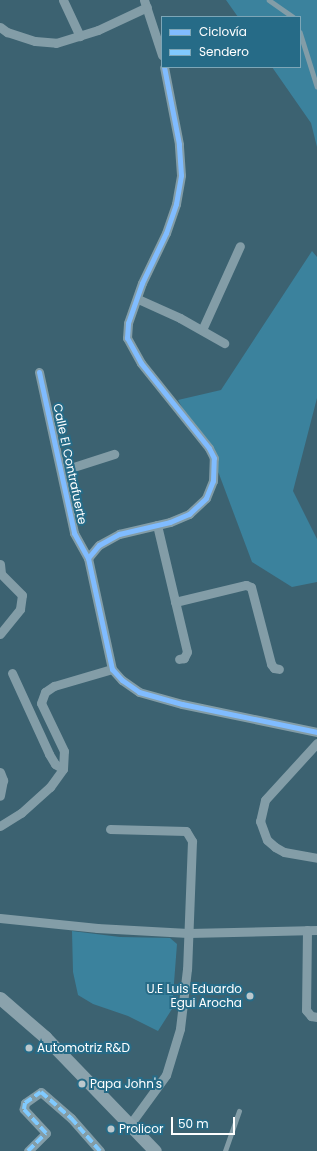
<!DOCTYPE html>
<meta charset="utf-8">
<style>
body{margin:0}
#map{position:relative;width:317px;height:1151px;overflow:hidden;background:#3c6271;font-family:Poppins,sans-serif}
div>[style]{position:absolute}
.green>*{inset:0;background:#3b829d}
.lane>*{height:4.5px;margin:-2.25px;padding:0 2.25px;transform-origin:2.25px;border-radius:2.25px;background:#839da7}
.street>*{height:9px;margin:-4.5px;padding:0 4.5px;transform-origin:4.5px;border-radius:4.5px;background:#839da7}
.secondary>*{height:13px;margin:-6.5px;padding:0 6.5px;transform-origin:6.5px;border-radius:6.5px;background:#8aa2ac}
.quiet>*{height:4px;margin-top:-2px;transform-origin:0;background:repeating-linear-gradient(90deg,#80caff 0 8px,transparent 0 12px)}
.cycleway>*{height:5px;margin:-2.5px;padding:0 2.5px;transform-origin:2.5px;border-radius:2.5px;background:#80bcff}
.dots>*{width:11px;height:11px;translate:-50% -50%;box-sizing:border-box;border:2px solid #266b87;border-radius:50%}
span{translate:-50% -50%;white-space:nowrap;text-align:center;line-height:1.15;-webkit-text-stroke:4px #266b87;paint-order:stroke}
.street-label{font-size:12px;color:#fff}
.poi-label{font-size:12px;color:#fff}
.right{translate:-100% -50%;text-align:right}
.left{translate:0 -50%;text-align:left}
.legend{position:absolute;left:161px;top:16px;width:140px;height:52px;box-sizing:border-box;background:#266b87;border:1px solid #7da6b7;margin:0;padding:5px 7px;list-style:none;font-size:12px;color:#fff}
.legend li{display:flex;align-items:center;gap:8px;height:20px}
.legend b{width:20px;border:1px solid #7da6b7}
.scale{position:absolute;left:171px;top:1117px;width:64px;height:18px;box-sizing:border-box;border:2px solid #fff;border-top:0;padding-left:5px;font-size:12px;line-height:14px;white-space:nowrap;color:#fff;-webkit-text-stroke:3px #266b87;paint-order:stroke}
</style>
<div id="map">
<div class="green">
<div style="clip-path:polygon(226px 0,317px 0,317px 147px,311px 123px,272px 67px,300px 67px,300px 17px,238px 17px)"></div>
<div style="clip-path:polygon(312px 251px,317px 257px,317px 398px,293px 491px,317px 539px,317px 582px,292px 587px,252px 562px,219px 474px,178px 400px,221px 390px)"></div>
<div style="clip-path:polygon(72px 931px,120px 937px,170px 938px,177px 944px,172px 1009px,158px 1031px,128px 1016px,93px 1004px,78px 995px,73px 972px)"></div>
</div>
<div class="lane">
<div style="left:269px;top:0;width:29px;rotate:35deg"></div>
<div style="left:300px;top:32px;width:57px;rotate:72.5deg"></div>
<div style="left:225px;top:1151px;width:42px;rotate:-70.7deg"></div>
</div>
<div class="street">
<div style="left:63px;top:0;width:40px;rotate:65deg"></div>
<div style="left:144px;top:0;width:58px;rotate:71.9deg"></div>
<div style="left:0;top:27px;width:9px;rotate:36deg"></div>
<div style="left:7px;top:32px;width:29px;rotate:18deg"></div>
<div style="left:35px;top:41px;width:21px;rotate:5deg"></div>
<div style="left:56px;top:43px;width:44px;rotate:-17.2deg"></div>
<div style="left:98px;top:30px;width:54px;rotate:-25.1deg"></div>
<div style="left:138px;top:299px;width:46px;rotate:24.3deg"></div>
<div style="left:180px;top:318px;width:51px;rotate:29.6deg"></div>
<div style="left:202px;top:330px;width:92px;rotate:-65.7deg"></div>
<div style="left:39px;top:372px;width:165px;rotate:77.7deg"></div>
<div style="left:74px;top:533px;width:29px;rotate:61deg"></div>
<div style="left:88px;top:558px;width:114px;rotate:77.8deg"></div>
<div style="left:112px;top:669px;width:15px;rotate:48deg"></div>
<div style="left:122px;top:680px;width:21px;rotate:35deg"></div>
<div style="left:139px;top:692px;width:45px;rotate:15.6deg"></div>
<div style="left:182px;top:704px;width:138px;rotate:11.7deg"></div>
<div style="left:61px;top:471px;width:56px;rotate:-17.8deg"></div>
<div style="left:157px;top:525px;width:130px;rotate:76.7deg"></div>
<div style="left:187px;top:652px;width:7px;rotate:117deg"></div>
<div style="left:184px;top:658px;width:5px;rotate:169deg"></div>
<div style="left:88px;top:558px;width:17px;rotate:-50deg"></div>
<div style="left:99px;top:545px;width:23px;rotate:-29deg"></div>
<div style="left:119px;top:534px;width:52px;rotate:-13.2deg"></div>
<div style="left:170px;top:522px;width:21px;rotate:-23deg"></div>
<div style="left:189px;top:514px;width:23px;rotate:-43deg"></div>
<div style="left:206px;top:498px;width:18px;rotate:-68deg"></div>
<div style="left:213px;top:481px;width:23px;rotate:-88deg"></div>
<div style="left:214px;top:458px;width:11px;rotate:-117deg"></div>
<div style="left:209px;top:448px;width:109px;rotate:-128.7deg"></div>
<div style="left:141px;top:363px;width:29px;rotate:-119deg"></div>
<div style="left:127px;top:338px;width:15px;rotate:-86deg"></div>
<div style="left:128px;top:323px;width:42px;rotate:-70.7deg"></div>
<div style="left:142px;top:283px;width:55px;rotate:-64.4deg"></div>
<div style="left:166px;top:233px;width:31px;rotate:-71deg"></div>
<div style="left:176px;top:204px;width:29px;rotate:-80deg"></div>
<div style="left:181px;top:175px;width:31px;rotate:-94deg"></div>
<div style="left:179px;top:144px;width:78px;rotate:-101deg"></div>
<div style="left:0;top:564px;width:10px;rotate:84deg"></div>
<div style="left:175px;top:602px;width:73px;rotate:-13.5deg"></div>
<div style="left:246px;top:585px;width:5px;rotate:22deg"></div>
<div style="left:251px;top:587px;width:80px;rotate:75.4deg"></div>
<div style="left:271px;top:664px;width:5px;rotate:53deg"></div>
<div style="left:274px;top:668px;width:5px;rotate:11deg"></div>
<div style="left:0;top:634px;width:32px;rotate:-51deg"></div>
<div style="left:20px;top:609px;width:14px;rotate:-82deg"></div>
<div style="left:22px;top:595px;width:30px;rotate:-135deg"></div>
<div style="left:12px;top:673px;width:89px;rotate:65.4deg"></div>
<div style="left:49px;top:754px;width:12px;rotate:59deg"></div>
<div style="left:55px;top:764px;width:9px;rotate:32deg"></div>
<div style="left:317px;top:743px;width:77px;rotate:132.4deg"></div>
<div style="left:265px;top:800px;width:22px;rotate:103deg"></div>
<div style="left:260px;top:821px;width:20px;rotate:70deg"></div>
<div style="left:267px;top:840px;width:11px;rotate:41deg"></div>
<div style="left:275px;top:847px;width:10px;rotate:29deg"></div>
<div style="left:284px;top:852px;width:34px;rotate:10deg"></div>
<div style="left:0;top:772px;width:9px;rotate:69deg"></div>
<div style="left:3px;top:780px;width:16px;rotate:101deg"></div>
<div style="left:0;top:826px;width:25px;rotate:-32deg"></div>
<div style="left:21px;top:813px;width:39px;rotate:-42deg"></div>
<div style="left:50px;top:787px;width:22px;rotate:-54deg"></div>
<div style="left:63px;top:769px;width:18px;rotate:-87deg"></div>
<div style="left:64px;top:751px;width:53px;rotate:-115.6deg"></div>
<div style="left:41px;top:703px;width:12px;rotate:-70deg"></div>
<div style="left:45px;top:692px;width:11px;rotate:-34deg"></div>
<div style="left:54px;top:686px;width:60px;rotate:-16.3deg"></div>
<div style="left:110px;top:829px;width:76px;rotate:1.5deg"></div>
<div style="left:186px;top:831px;width:12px;rotate:59deg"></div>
<div style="left:192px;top:841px;width:128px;rotate:92.2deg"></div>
<div style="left:187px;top:969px;width:60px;rotate:96.7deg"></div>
<div style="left:180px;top:1029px;width:48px;rotate:106.9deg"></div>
<div style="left:166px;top:1075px;width:63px;rotate:126deg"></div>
<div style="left:0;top:918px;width:98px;rotate:5.9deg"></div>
<div style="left:97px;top:928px;width:91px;rotate:3.1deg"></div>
<div style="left:188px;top:933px;width:129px;rotate:-1.3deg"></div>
<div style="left:307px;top:930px;width:80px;rotate:90.7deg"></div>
<div style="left:306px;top:1010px;width:8px;rotate:50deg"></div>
<div style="left:311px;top:1016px;width:6px;rotate:9deg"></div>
<div style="left:28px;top:1151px;width:25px;rotate:-45deg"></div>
<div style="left:46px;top:1133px;width:33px;rotate:-133deg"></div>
<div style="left:24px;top:1109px;width:6px;rotate:-81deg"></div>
<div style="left:25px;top:1103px;width:19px;rotate:-35deg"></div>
<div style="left:41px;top:1092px;width:40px;rotate:41deg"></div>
<div style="left:71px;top:1118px;width:44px;rotate:48.7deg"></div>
</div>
<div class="secondary">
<div style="left:0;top:998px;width:60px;rotate:40.9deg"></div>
<div style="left:45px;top:1037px;width:158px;rotate:46deg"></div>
</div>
<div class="quiet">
<div style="left:28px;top:1151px;width:25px;rotate:-45deg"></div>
<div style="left:46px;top:1133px;width:33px;rotate:-133deg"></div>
<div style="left:24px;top:1109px;width:6px;rotate:-81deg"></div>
<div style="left:25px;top:1103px;width:19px;rotate:-35deg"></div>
<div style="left:41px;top:1092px;width:40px;rotate:41deg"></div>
<div style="left:71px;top:1118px;width:44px;rotate:48.7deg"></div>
</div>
<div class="cycleway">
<div style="left:39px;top:372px;width:165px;rotate:77.7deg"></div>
<div style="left:74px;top:533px;width:29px;rotate:61deg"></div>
<div style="left:88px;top:558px;width:114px;rotate:77.8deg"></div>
<div style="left:112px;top:669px;width:15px;rotate:48deg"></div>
<div style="left:122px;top:680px;width:21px;rotate:35deg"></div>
<div style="left:139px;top:692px;width:45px;rotate:15.6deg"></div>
<div style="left:182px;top:704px;width:138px;rotate:11.7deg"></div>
<div style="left:88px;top:558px;width:17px;rotate:-50deg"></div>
<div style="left:99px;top:545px;width:23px;rotate:-29deg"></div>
<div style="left:119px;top:534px;width:52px;rotate:-13.2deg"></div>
<div style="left:170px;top:522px;width:21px;rotate:-23deg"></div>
<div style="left:189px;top:514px;width:23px;rotate:-43deg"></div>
<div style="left:206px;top:498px;width:18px;rotate:-68deg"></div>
<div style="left:213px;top:481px;width:23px;rotate:-88deg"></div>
<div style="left:214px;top:458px;width:11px;rotate:-117deg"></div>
<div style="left:209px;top:448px;width:109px;rotate:-128.7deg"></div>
<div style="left:141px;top:363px;width:29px;rotate:-119deg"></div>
<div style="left:127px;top:338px;width:15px;rotate:-86deg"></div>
<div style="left:128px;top:323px;width:42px;rotate:-70.7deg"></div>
<div style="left:142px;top:283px;width:55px;rotate:-64.4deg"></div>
<div style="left:166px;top:233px;width:31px;rotate:-71deg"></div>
<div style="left:176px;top:204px;width:29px;rotate:-80deg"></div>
<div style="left:181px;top:175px;width:31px;rotate:-94deg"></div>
<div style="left:179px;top:144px;width:78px;rotate:-101deg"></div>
</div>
<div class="dots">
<div style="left:250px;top:996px;background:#bbc8cd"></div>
<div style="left:29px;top:1048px;background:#bbc8cd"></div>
<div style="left:82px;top:1084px;background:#bbc8cd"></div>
<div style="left:111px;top:1129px;background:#bbc8cd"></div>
</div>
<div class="street-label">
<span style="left:70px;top:464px;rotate:78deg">Calle El Contrafuerte</span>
</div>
<div class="poi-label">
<span class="right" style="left:242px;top:996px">U.E Luis Eduardo<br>Egui Arocha</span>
<span class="left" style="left:37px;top:1048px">Automotriz R&amp;D</span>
<span class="left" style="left:90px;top:1084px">Papa John's</span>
<span class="left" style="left:119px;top:1129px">Prolicor</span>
</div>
<ul class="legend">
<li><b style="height:5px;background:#80bcff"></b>Ciclovía</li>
<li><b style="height:5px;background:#80caff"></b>Sendero</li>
</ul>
<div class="scale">50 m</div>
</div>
